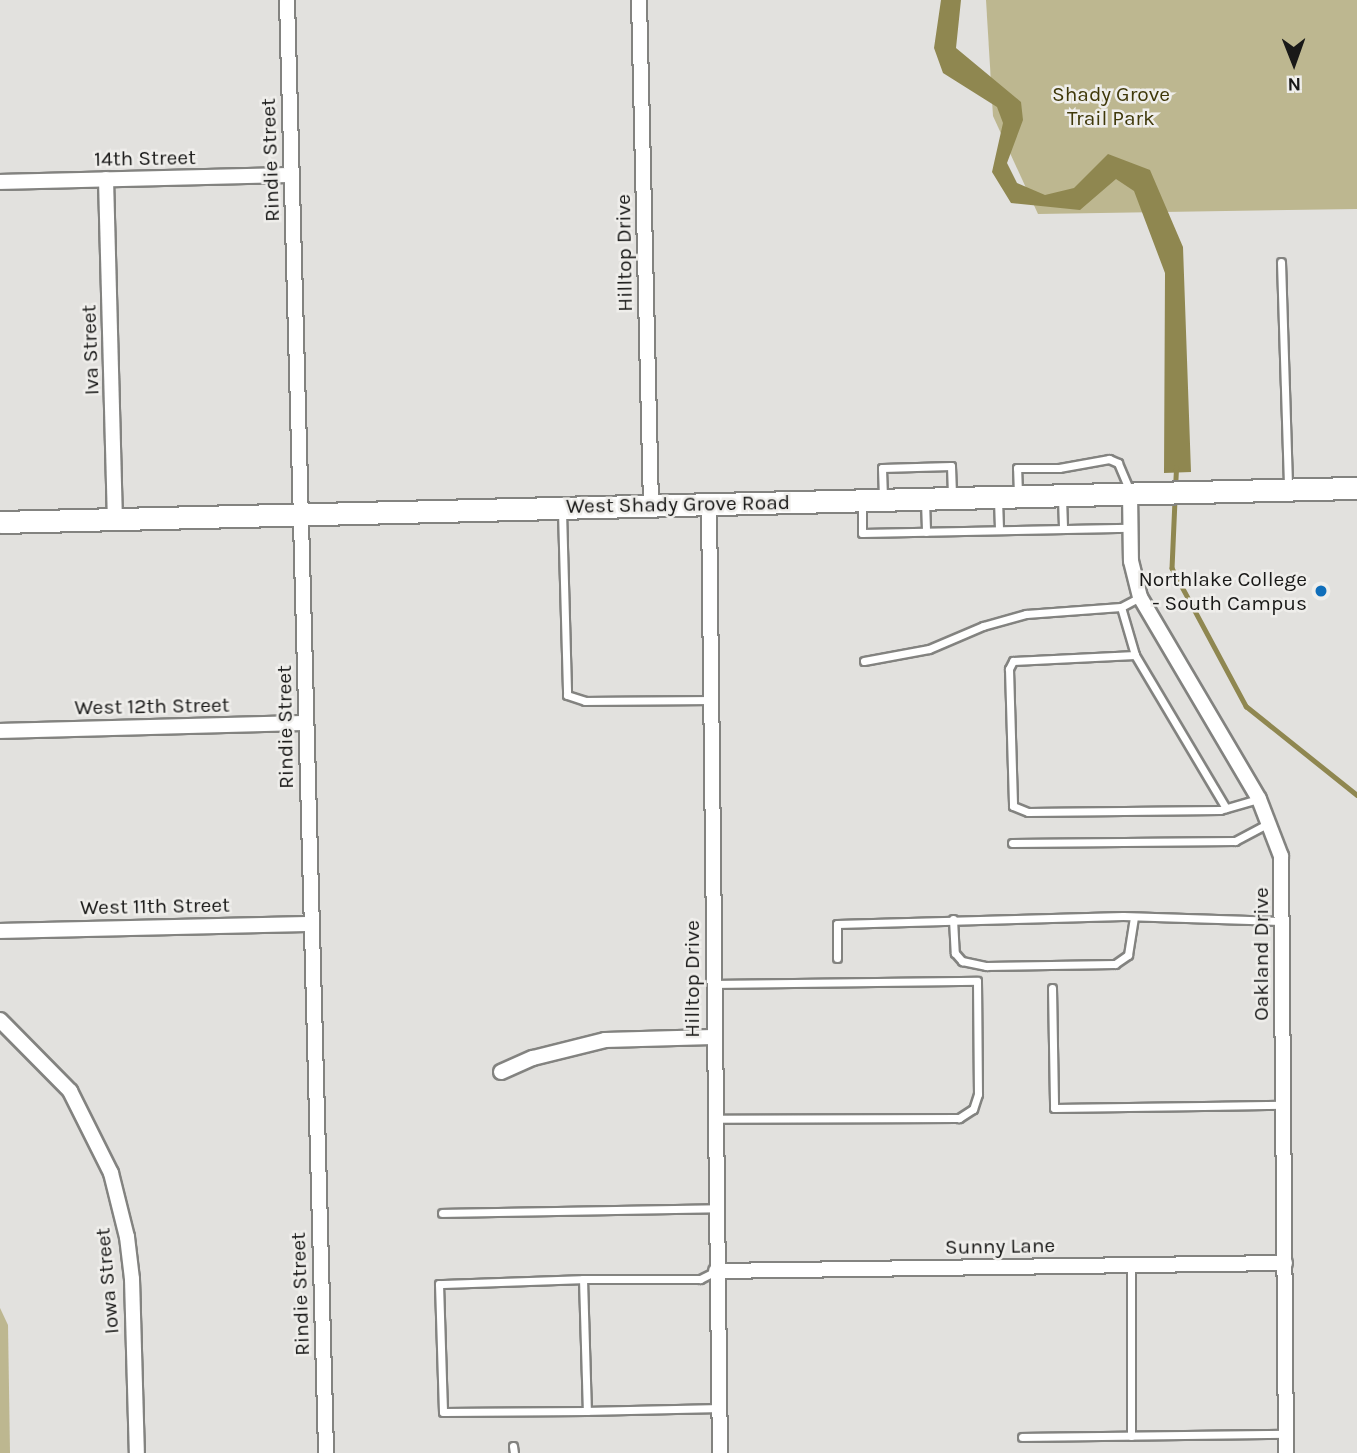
<!DOCTYPE html>
<style>
body{margin:0}
#map{position:relative;width:1357px;height:1453px;overflow:hidden;background:#e2e1de;font-family:Karla,sans-serif}
div>[style]{position:absolute}
.green>*{inset:0;background:#bdb790}
.water>*{inset:0;background:#8f8750}
.stream>*{height:4.5px;margin:-2.25px;padding:0 2.25px;transform-origin:2.25px;border-radius:2.25px;background:#8f8750}
.roads{filter:drop-shadow(2px 0 #838380) drop-shadow(-2px 0 #838380) drop-shadow(0 2px #838380) drop-shadow(0 -2px #838380)}
.service>*{height:7px;margin:-3.5px;padding:0 3.5px;transform-origin:3.5px;border-radius:3.5px;background:#fff}
.minor>*{height:14px;margin:-7px;padding:0 7px;transform-origin:7px;border-radius:7px;background:#fff}
.secondary>*{height:21px;margin:-10.5px;padding:0 10.5px;transform-origin:10.5px;border-radius:10.5px;background:#fff}
.dots>*{width:19px;height:19px;translate:-50% -50%;box-sizing:border-box;border:4px solid #efeeeb;border-radius:50%}
span{translate:-50% -50%;white-space:nowrap;text-align:center;line-height:1.15;-webkit-text-stroke:5px #efeeeb;paint-order:stroke}
.park-label{font-size:21px;color:#3f3809}
.street-label{font-size:21px;color:#191918}
.poi-label{font-size:21px;color:#191918}
.right{translate:-100% -50%;text-align:right}
.north{position:absolute;left:1259px;top:28px;width:70px;height:70px;-webkit-text-stroke:5px #efeeeb;paint-order:stroke;rotate:179deg;font-size:19px;font-weight:700;line-height:28px;text-align:center;color:#191918}
.north::after{content:'';display:block;margin:auto;width:24px;height:32px;background:#191918;clip-path:polygon(50% 0,100% 100%,50% 72%,0 100%)}
</style>
<div id="map">
<div class="green">
<div style="clip-path:polygon(986px 0,1357px 0,1357px 209px,1038px 214px,993px 116px)"></div>
<div style="clip-path:polygon(0 1308px,8px 1325px,10px 1453px,0 1453px)"></div>
</div>
<div class="water">
<div style="clip-path:polygon(941px 0,961px 0,956px 48px,1021px 102px,1023px 120px,1007px 163px,1017px 183px,1045px 195px,1074px 188px,1108px 154px,1150px 170px,1183px 247px,1191px 472px,1164px 473px,1165px 273px,1134px 191px,1116px 179px,1080px 210px,1011px 203px,992px 172px,1003px 123px,997px 107px,943px 73px,934px 48px)"></div>
</div>
<div class="stream">
<div style="left:1175px;top:488px;width:20px;rotate:-87deg"></div>
<div style="left:1175px;top:500px;width:68px;rotate:92.5deg"></div>
<div style="left:1172px;top:568px;width:157px;rotate:61.8deg"></div>
<div style="left:1246px;top:706px;width:142px;rotate:38.7deg"></div>
</div>
<div class="roads">
<div class="service">
<div style="left:1281px;top:262px;width:227px;rotate:88.2deg"></div>
<div style="left:1018px;top:494px;width:26px;rotate:-92deg"></div>
<div style="left:1017px;top:468px;width:42px"></div>
<div style="left:1059px;top:468px;width:51px;rotate:-10.2deg"></div>
<div style="left:1109px;top:459px;width:10px;rotate:24deg"></div>
<div style="left:1118px;top:463px;width:30px;rotate:67deg"></div>
<div style="left:883px;top:497px;width:29px;rotate:-92deg"></div>
<div style="left:882px;top:468px;width:69px;rotate:-1.7deg"></div>
<div style="left:951px;top:466px;width:30px;rotate:88deg"></div>
<div style="left:1062px;top:498px;width:31px;rotate:88deg"></div>
<div style="left:998px;top:500px;width:30px;rotate:88deg"></div>
<div style="left:925px;top:501px;width:31px;rotate:88deg"></div>
<div style="left:862px;top:504px;width:29px;rotate:90deg"></div>
<div style="left:862px;top:533px;width:268px;rotate:-1.1deg"></div>
<div style="left:562px;top:511px;width:184px;rotate:88.4deg"></div>
<div style="left:567px;top:695px;width:19px;rotate:18deg"></div>
<div style="left:585px;top:701px;width:125px;rotate:-0.5deg"></div>
<div style="left:1140px;top:597px;width:21px;rotate:152deg"></div>
<div style="left:1121px;top:607px;width:50px;rotate:73.7deg"></div>
<div style="left:1135px;top:655px;width:122px;rotate:177.2deg"></div>
<div style="left:1013px;top:661px;width:9px;rotate:117deg"></div>
<div style="left:1009px;top:669px;width:137px;rotate:88.3deg"></div>
<div style="left:1013px;top:806px;width:16px;rotate:22deg"></div>
<div style="left:1028px;top:812px;width:192px;rotate:-0.6deg"></div>
<div style="left:1220px;top:810px;width:40px;rotate:-16deg"></div>
<div style="left:1135px;top:655px;width:178px;rotate:59.3deg"></div>
<div style="left:864px;top:661px;width:66px;rotate:-10.5deg"></div>
<div style="left:929px;top:649px;width:59px;rotate:-23.1deg"></div>
<div style="left:983px;top:626px;width:45px;rotate:-15.6deg"></div>
<div style="left:1026px;top:614px;width:95px;rotate:-4.2deg"></div>
<div style="left:1012px;top:843px;width:223px;rotate:-0.5deg"></div>
<div style="left:1235px;top:841px;width:40px;rotate:-28deg"></div>
<div style="left:953px;top:919px;width:34px;rotate:87deg"></div>
<div style="left:955px;top:953px;width:11px;rotate:49deg"></div>
<div style="left:962px;top:961px;width:25px;rotate:12deg"></div>
<div style="left:986px;top:966px;width:129px;rotate:-0.9deg"></div>
<div style="left:1115px;top:964px;width:16px;rotate:-35deg"></div>
<div style="left:1128px;top:955px;width:36px;rotate:-81deg"></div>
<div style="left:837px;top:958px;width:34px;rotate:-90deg"></div>
<div style="left:837px;top:924px;width:286px;rotate:-1.6deg"></div>
<div style="left:1123px;top:916px;width:158px;rotate:1.8deg"></div>
<div style="left:714px;top:984px;width:263px;rotate:-0.7deg"></div>
<div style="left:977px;top:981px;width:113px;rotate:89.5deg"></div>
<div style="left:978px;top:1094px;width:16px;rotate:108deg"></div>
<div style="left:973px;top:1109px;width:17px;rotate:147deg"></div>
<div style="left:959px;top:1118px;width:245px;rotate:179.8deg"></div>
<div style="left:1052px;top:988px;width:120px;rotate:89deg"></div>
<div style="left:1054px;top:1108px;width:229px;rotate:-0.8deg"></div>
<div style="left:442px;top:1213px;width:273px;rotate:-1deg"></div>
<div style="left:716px;top:1271px;width:18px;rotate:153deg"></div>
<div style="left:700px;top:1279px;width:117px;rotate:180deg"></div>
<div style="left:583px;top:1279px;width:132px;rotate:88.3deg"></div>
<div style="left:587px;top:1411px;width:131px;rotate:-1.3deg"></div>
<div style="left:583px;top:1279px;width:144px;rotate:178deg"></div>
<div style="left:439px;top:1284px;width:128px;rotate:88.2deg"></div>
<div style="left:443px;top:1412px;width:144px;rotate:-0.4deg"></div>
<div style="left:1131px;top:1436px;width:171px;rotate:-90deg"></div>
<div style="left:1022px;top:1437px;width:263px;rotate:-0.7deg"></div>
<div style="left:513px;top:1446px;width:7px;rotate:82deg"></div>
</div>
<div class="minor">
<div style="left:287px;top:0;width:1454px;rotate:88.46deg"></div>
<div style="left:639px;top:0;width:505px;rotate:88.64deg"></div>
<div style="left:106px;top:179px;width:340px;rotate:88.5deg"></div>
<div style="left:0;top:182px;width:292px;rotate:-1.4deg"></div>
<div style="left:1130px;top:492px;width:69px;rotate:89.2deg"></div>
<div style="left:1131px;top:561px;width:37px;rotate:76deg"></div>
<div style="left:1140px;top:597px;width:234px;rotate:59.5deg"></div>
<div style="left:1259px;top:799px;width:61px;rotate:68.9deg"></div>
<div style="left:1281px;top:856px;width:597px;rotate:89.52deg"></div>
<div style="left:709px;top:504px;width:949px;rotate:89.34deg"></div>
<div style="left:0;top:731px;width:305px;rotate:-1.5deg"></div>
<div style="left:0;top:931px;width:311px;rotate:-1.3deg"></div>
<div style="left:0;top:1020px;width:100px;rotate:45.4deg"></div>
<div style="left:70px;top:1091px;width:92px;rotate:63.4deg"></div>
<div style="left:111px;top:1173px;width:66px;rotate:76deg"></div>
<div style="left:127px;top:1237px;width:42px;rotate:83.2deg"></div>
<div style="left:132px;top:1279px;width:174px;rotate:88.4deg"></div>
<div style="left:501px;top:1072px;width:35px;rotate:-24deg"></div>
<div style="left:533px;top:1058px;width:74px;rotate:-14deg"></div>
<div style="left:605px;top:1040px;width:108px;rotate:-1.6deg"></div>
<div style="left:716px;top:1271px;width:569px;rotate:-0.81deg"></div>
</div>
<div class="secondary">
<div style="left:0;top:522px;width:1357px;rotate:-1.44deg"></div>
</div>
</div>
<div class="dots">
<div style="left:1321px;top:591px;background:#106eba"></div>
</div>
<div class="park-label">
<span style="left:1111px;top:106px">Shady Grove<br>Trail Park</span>
</div>
<div class="street-label">
<span style="left:145px;top:158px;rotate:-1deg">14th Street</span>
<span style="left:270px;top:160px;rotate:-92deg">Rindie Street</span>
<span style="left:624px;top:253px;rotate:-91deg">Hilltop Drive</span>
<span style="left:90px;top:350px;rotate:-92deg">Iva Street</span>
<span style="left:678px;top:504px;rotate:-1deg">West Shady Grove Road</span>
<span style="left:152px;top:706px;rotate:-1deg">West 12th Street</span>
<span style="left:285px;top:727px;rotate:-91deg">Rindie Street</span>
<span style="left:155px;top:906px;rotate:-1deg">West 11th Street</span>
<span style="left:1261px;top:954px;rotate:-90deg">Oakland Drive</span>
<span style="left:692px;top:979px;rotate:-90deg">Hilltop Drive</span>
<span style="left:1000px;top:1246px;rotate:-1deg">Sunny Lane</span>
<span style="left:107px;top:1281px;rotate:-95deg">Iowa Street</span>
<span style="left:300px;top:1294px;rotate:-92deg">Rindie Street</span>
</div>
<div class="poi-label">
<span class="right" style="left:1307px;top:591px">Northlake College<br>- South Campus</span>
</div>
<div class="north">N</div>
</div>
